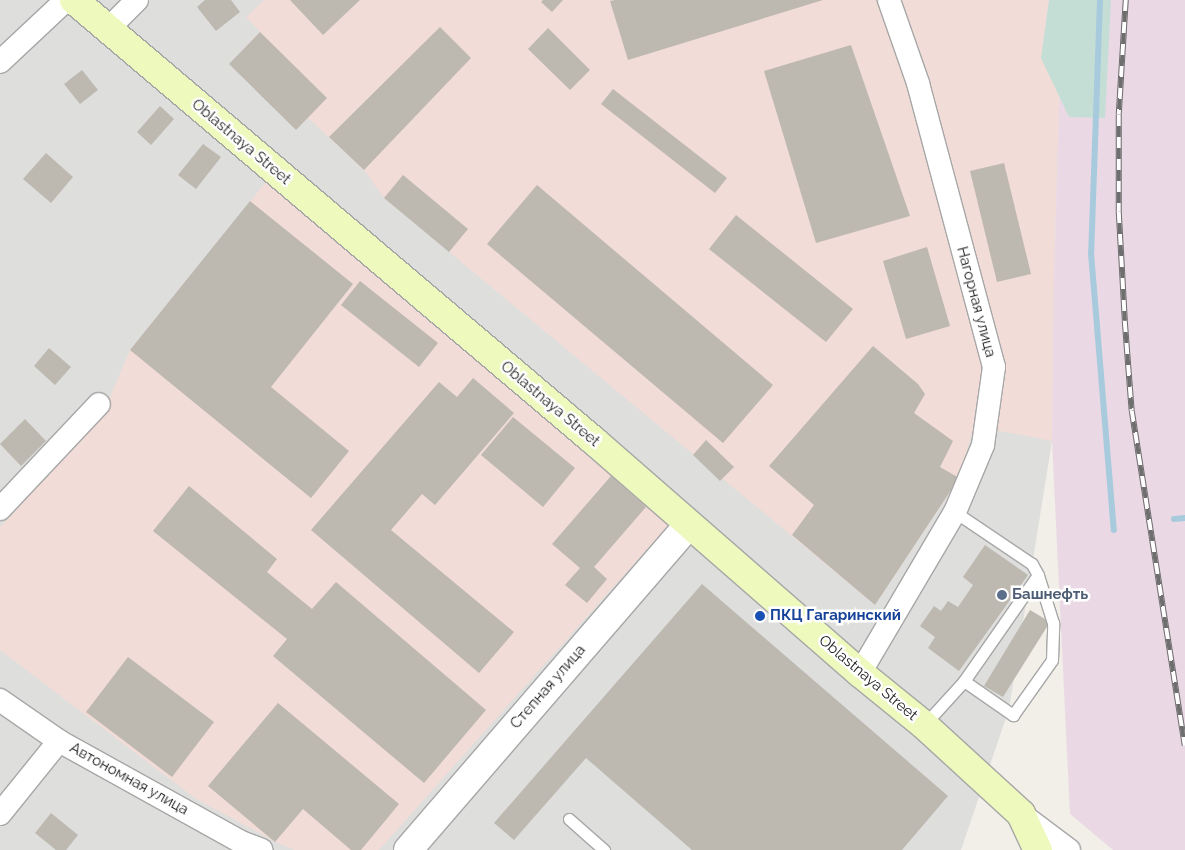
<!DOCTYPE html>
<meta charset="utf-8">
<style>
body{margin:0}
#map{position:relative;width:1185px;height:850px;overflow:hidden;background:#f1efe7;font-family:Raleway,sans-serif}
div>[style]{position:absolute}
.residential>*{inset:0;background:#dededd}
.commercial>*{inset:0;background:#f1dcd7}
.industrial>*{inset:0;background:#ead9e4}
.wetland>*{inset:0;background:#c4ded6}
.stream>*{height:6px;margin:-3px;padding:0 3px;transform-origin:3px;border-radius:3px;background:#a8cadd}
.building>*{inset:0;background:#bdb8b0}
.roads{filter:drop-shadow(1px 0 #a7a7a7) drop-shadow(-1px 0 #a7a7a7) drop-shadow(0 1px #a7a7a7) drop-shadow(0 -1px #a7a7a7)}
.service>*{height:11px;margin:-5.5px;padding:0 5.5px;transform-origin:5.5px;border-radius:5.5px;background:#fff}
.minor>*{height:22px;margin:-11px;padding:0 11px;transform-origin:11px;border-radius:11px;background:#fff}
.tertiary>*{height:28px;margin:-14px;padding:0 14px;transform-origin:14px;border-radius:14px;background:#fff}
.secondary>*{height:28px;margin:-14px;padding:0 14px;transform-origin:14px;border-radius:14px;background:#edf9bd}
.rail>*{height:5.5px;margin-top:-2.75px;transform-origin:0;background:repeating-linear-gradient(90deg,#fff 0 11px,#6e6e6e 0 22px);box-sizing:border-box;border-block:1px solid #6e6e6e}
.dots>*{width:14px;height:14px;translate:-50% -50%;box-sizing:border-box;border:2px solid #fff;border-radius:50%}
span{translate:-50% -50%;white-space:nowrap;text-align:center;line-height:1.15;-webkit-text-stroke:5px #fff;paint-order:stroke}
.street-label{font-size:15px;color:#202020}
.service-label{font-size:15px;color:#4e5e75;font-weight:700}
.left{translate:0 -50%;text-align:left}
.transit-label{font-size:15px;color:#164399;font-weight:700}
</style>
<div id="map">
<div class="residential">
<div style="clip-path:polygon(0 0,1062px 0,1054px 278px,1052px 441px,1009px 709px,961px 850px,0 850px)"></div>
</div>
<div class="commercial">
<div style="clip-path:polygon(264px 0,1062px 0,1054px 278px,1052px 441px,974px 426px,959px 478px,875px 605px,384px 198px,364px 170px,308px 118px,296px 130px,229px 64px,260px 32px,246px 17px)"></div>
<div style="clip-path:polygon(266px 182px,672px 521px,379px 850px,294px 850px,274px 841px,196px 799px,0 650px,0 527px,101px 418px,130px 350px)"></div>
</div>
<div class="industrial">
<div style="clip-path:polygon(1062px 0,1185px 0,1185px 850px,1113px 850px,1070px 814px,1052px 441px,1054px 278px)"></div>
</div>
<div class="wetland">
<div style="clip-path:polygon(1049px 0,1111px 0,1105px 118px,1069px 117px,1041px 58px)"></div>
</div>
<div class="stream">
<div style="left:1100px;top:0;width:253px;rotate:92deg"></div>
<div style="left:1091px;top:253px;width:278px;rotate:85.3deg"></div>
<div style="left:1174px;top:519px;width:11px;rotate:-5deg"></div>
</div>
<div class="building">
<div style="clip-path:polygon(205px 0,231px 0,240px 12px,216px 31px,197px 7px)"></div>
<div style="clip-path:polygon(290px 0,360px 0,323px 35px)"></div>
<div style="clip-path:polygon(543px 0,563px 0,552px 12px,541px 2px)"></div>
<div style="clip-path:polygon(615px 0,823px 0,628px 60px,610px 1px)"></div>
<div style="clip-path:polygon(440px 27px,471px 58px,364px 170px,329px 137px)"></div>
<div style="clip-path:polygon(548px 28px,590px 70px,570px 90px,528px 49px)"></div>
<div style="clip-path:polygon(260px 32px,327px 98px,296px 130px,229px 64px)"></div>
<div style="clip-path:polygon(851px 45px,910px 216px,816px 243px,764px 71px)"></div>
<div style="clip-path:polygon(82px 70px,98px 90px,80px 104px,64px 84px)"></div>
<div style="clip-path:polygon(613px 89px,727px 178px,715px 193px,601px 104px)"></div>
<div style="clip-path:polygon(160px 106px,174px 119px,151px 145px,137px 132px)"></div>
<div style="clip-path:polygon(203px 144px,221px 157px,196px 189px,178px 175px)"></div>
<div style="clip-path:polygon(46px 153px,73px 177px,51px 203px,23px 179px)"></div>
<div style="clip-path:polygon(1004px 163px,1031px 274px,997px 282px,970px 171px)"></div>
<div style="clip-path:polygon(403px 175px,468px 229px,449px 252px,384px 198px)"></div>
<div style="clip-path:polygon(537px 185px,773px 385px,723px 443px,487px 244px)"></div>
<div style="clip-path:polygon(250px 201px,353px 284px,271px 387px,349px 451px,311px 498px,130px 350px)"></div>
<div style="clip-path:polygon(736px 215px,853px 309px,826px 342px,709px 249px)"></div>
<div style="clip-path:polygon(927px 247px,950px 326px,906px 339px,883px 261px)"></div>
<div style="clip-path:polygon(360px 281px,438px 343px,419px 367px,341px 305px)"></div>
<div style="clip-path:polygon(873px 346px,918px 384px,925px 394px,914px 413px,953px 441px,940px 467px,959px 478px,875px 605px,792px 535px,814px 505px,769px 466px)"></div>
<div style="clip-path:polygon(49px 348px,71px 367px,55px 385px,34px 366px)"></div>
<div style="clip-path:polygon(473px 378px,514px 413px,435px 505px,422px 494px,391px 530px,514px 632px,479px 673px,311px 530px,439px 382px,457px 397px)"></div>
<div style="clip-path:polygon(513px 417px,575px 468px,543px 507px,481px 455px)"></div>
<div style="clip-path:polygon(25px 419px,46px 441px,21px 466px,0 444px)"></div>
<div style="clip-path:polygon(706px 440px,734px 467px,720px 481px,693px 455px)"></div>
<div style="clip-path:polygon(611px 476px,646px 507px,594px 567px,607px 579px,587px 603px,565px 585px,580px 568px,552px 544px)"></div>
<div style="clip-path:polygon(189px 486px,277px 559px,267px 572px,312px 609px,336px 582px,486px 710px,424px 783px,273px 656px,287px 639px,153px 531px)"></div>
<div style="clip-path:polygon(985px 545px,1028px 575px,959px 671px,928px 648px,935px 637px,920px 626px,934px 606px,941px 611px,948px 601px,958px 607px,973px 585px,963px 577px)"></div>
<div style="clip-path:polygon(702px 584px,948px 796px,902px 850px,692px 850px,586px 758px,514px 840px,494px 823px)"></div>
<div style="clip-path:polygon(1030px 610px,1050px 622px,1003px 697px,984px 686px)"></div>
<div style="clip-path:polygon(128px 657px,214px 722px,172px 777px,86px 712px)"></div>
<div style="clip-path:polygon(278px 703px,399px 804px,361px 850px,351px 850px,303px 809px,275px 842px,208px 786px)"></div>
<div style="clip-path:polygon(51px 813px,78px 835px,66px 850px,56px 850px,35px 833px)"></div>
</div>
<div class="roads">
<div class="service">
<div style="left:964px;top:681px;width:129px;rotate:-55.1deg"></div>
<div style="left:924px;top:725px;width:59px;rotate:-47.7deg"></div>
<div style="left:964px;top:681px;width:60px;rotate:34.8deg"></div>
<div style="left:1013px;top:715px;width:67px;rotate:-54.7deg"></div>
<div style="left:1052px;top:660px;width:37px;rotate:-88deg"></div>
<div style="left:1053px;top:623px;width:50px;rotate:-107.4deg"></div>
<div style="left:1038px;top:575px;width:13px;rotate:-119deg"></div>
<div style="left:1032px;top:564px;width:93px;rotate:-146deg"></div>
<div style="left:569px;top:819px;width:47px;rotate:41.5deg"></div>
</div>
<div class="minor">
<div style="left:108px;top:29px;width:41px;rotate:-45deg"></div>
<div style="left:0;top:62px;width:91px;rotate:-43.2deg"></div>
<div style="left:0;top:509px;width:144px;rotate:-46.7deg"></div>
<div style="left:860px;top:673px;width:187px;rotate:-59.5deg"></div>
<div style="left:955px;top:512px;width:73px;rotate:-67.3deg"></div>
<div style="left:983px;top:445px;width:79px;rotate:-82deg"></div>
<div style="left:994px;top:367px;width:294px;rotate:-105deg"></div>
<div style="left:918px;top:83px;width:88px;rotate:-109.3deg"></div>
<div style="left:0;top:700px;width:72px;rotate:34.8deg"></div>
<div style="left:59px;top:741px;width:208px;rotate:29deg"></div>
<div style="left:241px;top:842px;width:22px;rotate:21deg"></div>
<div style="left:0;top:814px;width:94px;rotate:-51.1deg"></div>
<div style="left:1021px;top:814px;width:60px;rotate:36.9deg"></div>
</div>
<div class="tertiary">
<div style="left:408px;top:850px;width:430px;rotate:-49.2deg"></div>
</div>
<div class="secondary">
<div style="left:74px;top:0;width:682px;rotate:40.3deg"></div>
<div style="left:594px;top:441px;width:353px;rotate:41.1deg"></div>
<div style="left:860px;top:673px;width:82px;rotate:39.1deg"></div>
<div style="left:924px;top:725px;width:132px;rotate:42.5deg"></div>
<div style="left:1021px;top:814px;width:40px;rotate:65deg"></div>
</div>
</div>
<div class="rail">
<div style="left:1126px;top:0;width:115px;rotate:93.5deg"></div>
<div style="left:1119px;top:115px;width:97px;rotate:90deg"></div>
<div style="left:1119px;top:212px;width:109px;rotate:86.8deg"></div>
<div style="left:1125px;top:321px;width:90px;rotate:85.6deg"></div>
<div style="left:1132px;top:411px;width:339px;rotate:81deg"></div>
</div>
<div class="dots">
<div style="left:1002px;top:595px;background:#5c6f8a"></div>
<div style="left:760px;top:616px;background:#1a4fb4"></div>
</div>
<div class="street-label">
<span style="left:241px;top:142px;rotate:40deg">Oblastnaya Street</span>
<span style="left:976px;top:302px;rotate:75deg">Нагорная улица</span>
<span style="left:550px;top:404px;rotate:40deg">Oblastnaya Street</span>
<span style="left:868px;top:678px;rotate:40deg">Oblastnaya Street</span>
<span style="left:548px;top:687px;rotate:-49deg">Степная улица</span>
<span style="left:129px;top:779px;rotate:29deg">Автономная улица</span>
</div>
<div class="service-label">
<span class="left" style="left:1012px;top:595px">Башнефть</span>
</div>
<div class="transit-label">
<span class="left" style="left:770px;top:616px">ПКЦ Гагаринский</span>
</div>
</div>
